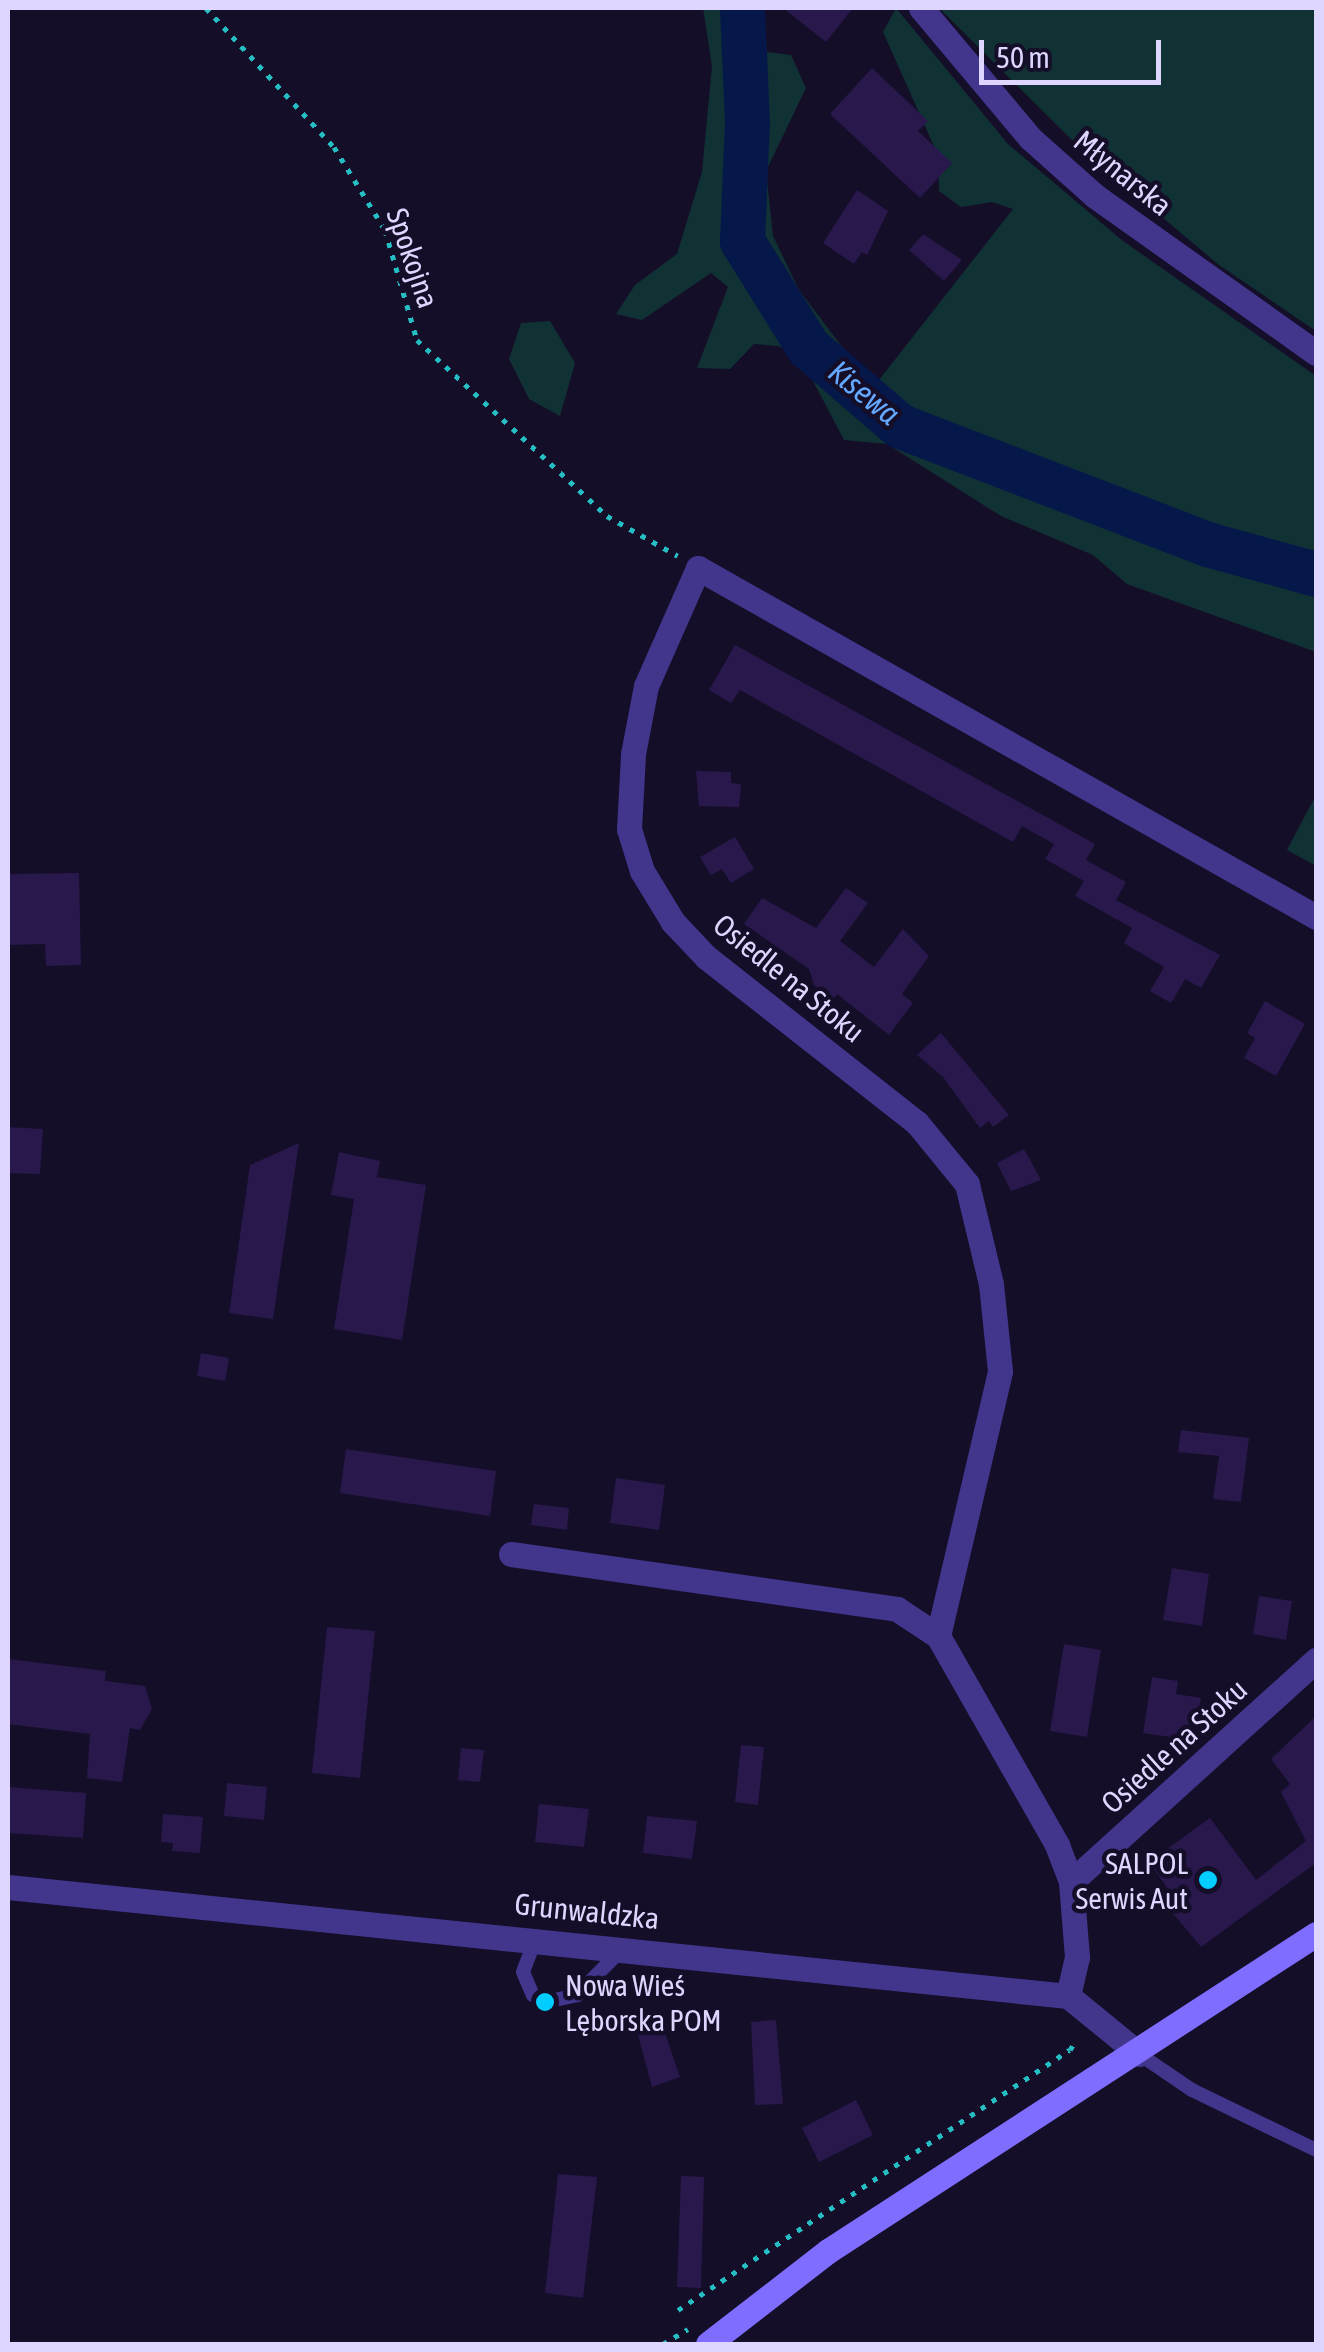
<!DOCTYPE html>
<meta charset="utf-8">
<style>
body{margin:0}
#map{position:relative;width:1324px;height:2352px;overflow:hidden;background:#150e29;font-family:"Asap Condensed",sans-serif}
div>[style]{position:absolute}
.green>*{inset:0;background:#103234}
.river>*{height:45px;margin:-22.5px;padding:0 22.5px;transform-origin:22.5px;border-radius:22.5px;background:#06184a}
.building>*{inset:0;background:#28184c}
.path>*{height:5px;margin-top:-2.5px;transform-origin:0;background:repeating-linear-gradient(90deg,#25bec4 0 5px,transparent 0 13px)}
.service>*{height:14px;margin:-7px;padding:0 7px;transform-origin:7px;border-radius:7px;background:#41358c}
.minor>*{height:25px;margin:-12.5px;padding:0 12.5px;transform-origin:12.5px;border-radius:12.5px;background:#41358c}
.tertiary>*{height:25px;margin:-12.5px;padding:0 12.5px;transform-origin:12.5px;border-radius:12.5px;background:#41358c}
.secondary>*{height:25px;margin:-12.5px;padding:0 12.5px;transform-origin:12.5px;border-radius:12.5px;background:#7f6dff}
.dots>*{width:28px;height:28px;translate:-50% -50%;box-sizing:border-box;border:5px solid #150e29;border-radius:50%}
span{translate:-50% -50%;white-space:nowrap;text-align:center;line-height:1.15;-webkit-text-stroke:9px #150e29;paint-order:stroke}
.street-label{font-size:30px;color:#dfd6ff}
.poi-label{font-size:30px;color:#dfd6ff}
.right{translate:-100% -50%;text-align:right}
.left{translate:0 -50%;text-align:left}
.water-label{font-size:32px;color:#64a8ff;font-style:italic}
.frame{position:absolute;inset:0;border:10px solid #dfd6ff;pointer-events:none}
.scale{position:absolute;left:979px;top:40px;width:182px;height:45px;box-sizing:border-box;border:5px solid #dfd6ff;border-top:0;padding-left:12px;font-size:30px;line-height:35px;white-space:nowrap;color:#dfd6ff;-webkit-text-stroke:8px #150e29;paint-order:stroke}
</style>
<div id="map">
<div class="green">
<div style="clip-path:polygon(703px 8px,762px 8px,767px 52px,791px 55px,806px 88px,766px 171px,773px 236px,799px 290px,843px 348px,879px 380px,1013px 209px,992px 202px,961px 207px,939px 191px,938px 155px,883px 32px,896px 8px,1008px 144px,1123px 241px,1316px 376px,1316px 652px,1127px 584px,1093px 555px,1001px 516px,887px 444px,844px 440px,803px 362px,779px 346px,754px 344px,730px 369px,697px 368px,728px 287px,711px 273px,642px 320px,616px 314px,635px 285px,677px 254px,702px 172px,712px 66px)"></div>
<div style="clip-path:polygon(939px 8px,1316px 8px,1316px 331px,1219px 265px,1081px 149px)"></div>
<div style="clip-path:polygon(550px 321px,575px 363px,560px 416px,529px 399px,509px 359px,521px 323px)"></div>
<div style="clip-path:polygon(1316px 795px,1316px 866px,1287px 850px)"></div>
</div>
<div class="river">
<div style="left:742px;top:8px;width:113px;rotate:87.5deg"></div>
<div style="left:747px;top:121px;width:120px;rotate:92.4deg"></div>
<div style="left:742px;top:241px;width:125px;rotate:58.1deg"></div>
<div style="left:808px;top:347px;width:121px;rotate:40.7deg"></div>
<div style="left:900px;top:426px;width:329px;rotate:21deg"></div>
<div style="left:1207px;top:544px;width:113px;rotate:15.4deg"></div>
</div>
<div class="building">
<div style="clip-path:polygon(783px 8px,853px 8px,826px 42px)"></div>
<div style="clip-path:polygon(872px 68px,928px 121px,918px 131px,952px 163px,920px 198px,830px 114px)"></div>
<div style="clip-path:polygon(857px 190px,888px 211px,867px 255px,862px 252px,854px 264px,823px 243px)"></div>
<div style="clip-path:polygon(923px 234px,962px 260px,944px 281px,909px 250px)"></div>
<div style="clip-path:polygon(735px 645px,1095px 844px,1086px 860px,1126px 882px,1116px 900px,1220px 955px,1201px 988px,1185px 979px,1171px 1003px,1150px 991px,1164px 967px,1124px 943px,1132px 928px,1075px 896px,1084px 881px,1045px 859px,1054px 844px,1022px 826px,1013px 842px,740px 690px,731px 703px,709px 690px)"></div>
<div style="clip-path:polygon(696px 771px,731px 772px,731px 783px,741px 784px,739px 807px,699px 806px)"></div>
<div style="clip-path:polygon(735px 837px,754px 869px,731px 883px,722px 869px,711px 875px,700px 857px)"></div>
<div style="clip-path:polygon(79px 873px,81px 965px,46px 966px,45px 944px,8px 945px,8px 874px)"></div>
<div style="clip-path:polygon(846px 888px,868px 903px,840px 941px,874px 967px,903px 929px,929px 956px,902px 994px,913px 1003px,889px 1035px,837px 994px,833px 1000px,814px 985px,809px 969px,744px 924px,762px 898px,816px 928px)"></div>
<div style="clip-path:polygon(1265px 1001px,1305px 1024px,1276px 1076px,1244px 1058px,1255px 1038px,1247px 1033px)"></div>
<div style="clip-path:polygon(941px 1033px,1009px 1115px,993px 1127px,989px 1121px,980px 1128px,943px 1077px,917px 1055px)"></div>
<div style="clip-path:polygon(8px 1127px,43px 1129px,40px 1174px,8px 1173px)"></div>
<div style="clip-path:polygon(299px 1143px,273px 1319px,229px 1313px,250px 1165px)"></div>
<div style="clip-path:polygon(1024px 1149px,1041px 1180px,1011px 1191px,997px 1163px)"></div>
<div style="clip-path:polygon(339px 1152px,380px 1161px,377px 1177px,426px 1185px,402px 1340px,334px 1329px,354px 1199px,331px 1195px)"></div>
<div style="clip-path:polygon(201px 1353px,229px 1358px,225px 1381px,197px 1376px)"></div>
<div style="clip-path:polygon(1181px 1430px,1249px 1438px,1241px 1502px,1213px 1499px,1219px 1456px,1178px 1452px)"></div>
<div style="clip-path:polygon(346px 1449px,496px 1471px,490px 1516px,340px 1493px)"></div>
<div style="clip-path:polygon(616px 1478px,665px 1485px,659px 1530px,610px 1523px)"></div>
<div style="clip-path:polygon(534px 1504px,569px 1508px,567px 1530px,531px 1525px)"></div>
<div style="clip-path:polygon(1172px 1568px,1209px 1574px,1202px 1626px,1163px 1620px)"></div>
<div style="clip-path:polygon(1259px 1596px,1292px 1601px,1286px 1640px,1253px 1634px)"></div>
<div style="clip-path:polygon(327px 1627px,375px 1631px,360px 1778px,312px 1773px)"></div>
<div style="clip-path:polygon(1064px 1644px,1101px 1650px,1087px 1737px,1050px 1731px)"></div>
<div style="clip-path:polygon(8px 1659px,106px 1671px,105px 1681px,145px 1686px,152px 1709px,140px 1730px,130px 1728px,122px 1782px,87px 1778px,90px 1734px,8px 1724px)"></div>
<div style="clip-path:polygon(1152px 1677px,1178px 1681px,1176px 1694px,1201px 1698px,1195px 1732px,1179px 1730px,1178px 1738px,1143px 1733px)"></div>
<div style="clip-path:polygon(1316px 1716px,1316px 1863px,1201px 1947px,1166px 1905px,1175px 1899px,1149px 1862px,1210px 1818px,1256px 1880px,1306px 1841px,1281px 1792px,1290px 1784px,1271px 1759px)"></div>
<div style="clip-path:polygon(741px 1745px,764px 1747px,758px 1805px,735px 1802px)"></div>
<div style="clip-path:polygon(461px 1748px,484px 1750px,480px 1782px,458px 1780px)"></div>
<div style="clip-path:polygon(227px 1783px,267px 1787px,264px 1820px,224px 1816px)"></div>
<div style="clip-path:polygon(8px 1787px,86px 1793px,83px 1838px,8px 1833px)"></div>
<div style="clip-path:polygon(539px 1804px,589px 1809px,584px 1847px,535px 1842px)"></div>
<div style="clip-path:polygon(163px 1814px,203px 1817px,200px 1853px,172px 1851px,173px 1843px,161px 1842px)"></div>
<div style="clip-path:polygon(647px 1816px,697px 1821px,692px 1859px,643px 1853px)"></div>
<div style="clip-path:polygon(776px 2020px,783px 2104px,755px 2105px,751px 2022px)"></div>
<div style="clip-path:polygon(663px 2027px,680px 2077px,652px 2087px,638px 2035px)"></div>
<div style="clip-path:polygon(856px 2100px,873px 2135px,819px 2162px,802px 2128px)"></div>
<div style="clip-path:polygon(558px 2174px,597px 2177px,583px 2298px,545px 2293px)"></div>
<div style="clip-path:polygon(681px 2176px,704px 2177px,701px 2288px,677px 2287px)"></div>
</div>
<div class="path">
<div style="left:206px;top:8px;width:189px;rotate:47.4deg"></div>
<div style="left:334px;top:147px;width:97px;rotate:58.4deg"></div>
<div style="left:385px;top:230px;width:115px;rotate:73.8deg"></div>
<div style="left:417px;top:340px;width:259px;rotate:42.8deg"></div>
<div style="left:607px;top:516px;width:81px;rotate:29.4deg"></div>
<div style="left:678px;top:2310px;width:470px;rotate:-33.6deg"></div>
<div style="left:1070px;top:2050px;width:12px;rotate:-59deg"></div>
<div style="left:663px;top:2344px;width:29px;rotate:-31deg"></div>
</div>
<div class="service">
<div style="left:536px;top:1938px;width:36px;rotate:111deg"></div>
<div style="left:523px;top:1972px;width:25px;rotate:67deg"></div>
<div style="left:533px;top:1995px;width:14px;rotate:30deg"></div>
<div style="left:545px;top:2002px;width:33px;rotate:-12deg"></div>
<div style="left:577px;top:1995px;width:63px;rotate:-45.6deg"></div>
<div style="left:1139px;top:2054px;width:64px;rotate:34.2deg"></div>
<div style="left:1192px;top:2090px;width:138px;rotate:25.8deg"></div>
</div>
<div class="minor">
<div style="left:511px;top:1554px;width:390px;rotate:8.1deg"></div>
<div style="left:897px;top:1609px;width:49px;rotate:33.4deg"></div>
<div style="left:938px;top:1636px;width:241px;rotate:60.3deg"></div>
<div style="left:1057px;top:1845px;width:40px;rotate:69deg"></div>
<div style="left:938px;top:1636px;width:272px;rotate:-76.8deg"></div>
<div style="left:1000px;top:1371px;width:87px;rotate:-95.9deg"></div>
<div style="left:991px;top:1284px;width:103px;rotate:-103.5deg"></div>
<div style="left:967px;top:1184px;width:79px;rotate:-129.3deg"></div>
<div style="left:917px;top:1123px;width:267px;rotate:-141.8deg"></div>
<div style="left:707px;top:958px;width:50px;rotate:-133.4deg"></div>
<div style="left:673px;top:922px;width:60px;rotate:-121.3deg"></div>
<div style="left:642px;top:871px;width:44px;rotate:-107.2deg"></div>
<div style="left:629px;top:829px;width:75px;rotate:-86.9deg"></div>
<div style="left:633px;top:754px;width:69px;rotate:-79.2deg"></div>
<div style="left:646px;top:686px;width:129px;rotate:-66.2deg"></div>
<div style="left:698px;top:568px;width:710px;rotate:29.45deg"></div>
<div style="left:8px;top:1887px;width:1066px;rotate:5.87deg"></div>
<div style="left:1068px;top:1996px;width:92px;rotate:39.2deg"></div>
<div style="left:1068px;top:1996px;width:40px;rotate:-77deg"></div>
<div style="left:1077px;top:1957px;width:75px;rotate:-94.6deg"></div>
<div style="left:1071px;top:1882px;width:331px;rotate:-42.2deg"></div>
</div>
<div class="tertiary">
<div style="left:921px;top:8px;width:170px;rotate:50deg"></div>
<div style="left:1030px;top:138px;width:87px;rotate:41.7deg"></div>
<div style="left:1095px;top:196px;width:271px;rotate:35.4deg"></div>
</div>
<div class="secondary">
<div style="left:708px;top:2344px;width:152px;rotate:-37.8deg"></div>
<div style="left:828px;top:2251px;width:582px;rotate:-33.01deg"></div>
</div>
<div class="dots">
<div style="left:1208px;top:1880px;background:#02cdff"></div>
<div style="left:545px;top:2002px;background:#02cdff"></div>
</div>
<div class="street-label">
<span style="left:1123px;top:173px;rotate:39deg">Młynarska</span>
<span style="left:413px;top:258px;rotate:71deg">Spokojna</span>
<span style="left:789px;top:978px;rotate:39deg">Osiedle na Stoku</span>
<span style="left:1174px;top:1746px;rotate:-42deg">Osiedle na Stoku</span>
<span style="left:587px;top:1911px;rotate:6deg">Grunwaldzka</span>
</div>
<div class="poi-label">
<span class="right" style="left:1188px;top:1880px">SALPOL<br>Serwis Aut</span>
<span class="left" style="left:565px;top:2002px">Nowa Wieś<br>Lęborska POM</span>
</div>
<div class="water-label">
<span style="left:864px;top:393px;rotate:39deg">Kisewa</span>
</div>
<div class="frame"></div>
<div class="scale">50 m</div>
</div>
